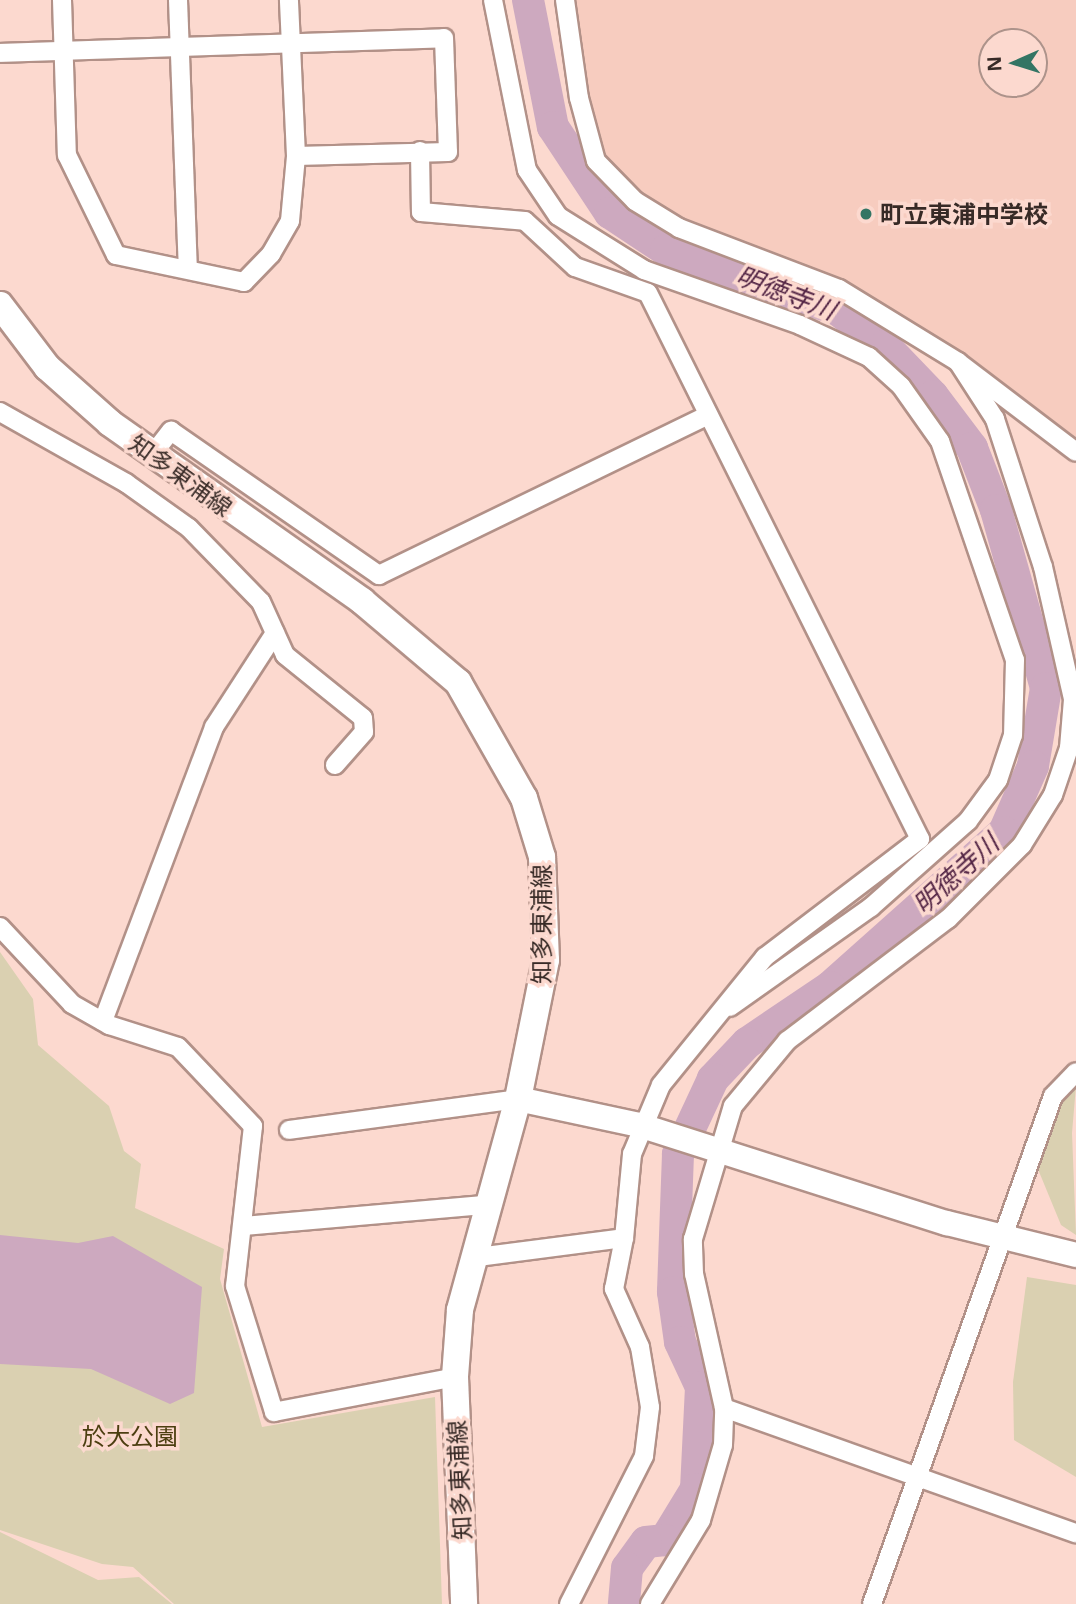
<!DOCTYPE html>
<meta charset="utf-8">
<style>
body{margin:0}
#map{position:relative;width:1076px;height:1604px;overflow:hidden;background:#fcd9cf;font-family:"Open Sans","Noto Sans JP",sans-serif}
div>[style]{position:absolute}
.built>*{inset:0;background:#f7ccbf}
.green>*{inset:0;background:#dad0b1}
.water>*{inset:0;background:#cda9bf}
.river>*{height:32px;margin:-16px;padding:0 16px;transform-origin:16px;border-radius:16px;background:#cda9bf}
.roads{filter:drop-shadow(2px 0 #b29188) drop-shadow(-2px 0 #b29188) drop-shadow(0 2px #b29188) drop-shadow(0 -2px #b29188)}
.street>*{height:18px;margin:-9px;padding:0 9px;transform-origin:9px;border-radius:9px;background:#fff}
.secondary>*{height:24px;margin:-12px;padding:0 12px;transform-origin:12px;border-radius:12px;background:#fff}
.primary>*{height:26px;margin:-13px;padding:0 13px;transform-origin:13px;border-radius:13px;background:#fff}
.dots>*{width:19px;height:19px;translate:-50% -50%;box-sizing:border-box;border:4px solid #fcd9cf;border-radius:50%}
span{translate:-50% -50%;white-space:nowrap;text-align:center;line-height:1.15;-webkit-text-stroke:7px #fcd9cf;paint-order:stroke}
.poi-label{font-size:24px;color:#372a26;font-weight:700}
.left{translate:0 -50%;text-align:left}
.street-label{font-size:24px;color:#372a26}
.park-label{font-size:24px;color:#4c3e10}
.water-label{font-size:26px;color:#522444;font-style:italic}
.north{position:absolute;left:978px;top:28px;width:70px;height:70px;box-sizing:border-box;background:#fcd9cf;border:2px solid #ad938b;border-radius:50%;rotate:267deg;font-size:19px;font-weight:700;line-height:28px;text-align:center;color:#372a26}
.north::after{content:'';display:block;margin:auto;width:24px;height:32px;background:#337564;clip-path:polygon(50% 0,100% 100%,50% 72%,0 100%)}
</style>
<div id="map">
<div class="built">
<div style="clip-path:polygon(evenodd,563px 0,1076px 0,1076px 452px,839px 289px,678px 228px,596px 161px,563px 0,992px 42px,1034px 42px,1034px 84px,992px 84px,992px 42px)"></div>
</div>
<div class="green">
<div style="clip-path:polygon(0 952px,33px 999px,38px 1045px,109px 1106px,124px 1151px,141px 1164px,135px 1208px,224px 1249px,220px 1279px,262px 1427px,435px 1397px,442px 1604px,174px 1604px,133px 1567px,102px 1564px,0 1530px)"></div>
<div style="clip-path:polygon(1076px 1086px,1072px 1133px,1076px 1235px,1061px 1225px,1035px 1162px,1063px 1096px)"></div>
<div style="clip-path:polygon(1027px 1277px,1076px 1285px,1076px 1477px,1014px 1440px,1013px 1382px)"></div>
<div style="clip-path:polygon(0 1532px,98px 1580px,139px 1577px,172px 1604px,0 1604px)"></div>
</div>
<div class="water">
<div style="clip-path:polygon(0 1235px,78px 1243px,113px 1236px,202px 1287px,194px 1393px,170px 1404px,91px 1369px,0 1364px)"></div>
</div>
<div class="river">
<div style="left:528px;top:0;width:129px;rotate:78.9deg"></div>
<div style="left:553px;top:127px;width:103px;rotate:56.5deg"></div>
<div style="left:610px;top:213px;width:67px;rotate:33.5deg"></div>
<div style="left:666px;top:250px;width:182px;rotate:19.2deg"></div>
<div style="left:838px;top:310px;width:59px;rotate:37.5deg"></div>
<div style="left:885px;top:346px;width:69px;rotate:46.2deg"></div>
<div style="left:933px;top:396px;width:65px;rotate:53.1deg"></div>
<div style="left:972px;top:448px;width:66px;rotate:68.8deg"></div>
<div style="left:996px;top:510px;width:185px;rotate:74.3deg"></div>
<div style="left:1046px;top:688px;width:79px;rotate:99.5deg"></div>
<div style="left:1033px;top:766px;width:72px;rotate:113.7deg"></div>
<div style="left:1004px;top:832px;width:233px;rotate:138.3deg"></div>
<div style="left:830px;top:987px;width:100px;rotate:146deg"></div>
<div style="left:747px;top:1043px;width:50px;rotate:133.4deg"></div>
<div style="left:713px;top:1079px;width:83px;rotate:115deg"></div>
<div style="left:678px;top:1154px;width:138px;rotate:92.1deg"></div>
<div style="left:673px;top:1292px;width:50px;rotate:82deg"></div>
<div style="left:680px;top:1342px;width:50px;rotate:65deg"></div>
<div style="left:701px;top:1387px;width:102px;rotate:92.8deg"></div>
<div style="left:696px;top:1489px;width:60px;rotate:121.3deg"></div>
<div style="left:665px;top:1540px;width:19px;rotate:174deg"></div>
<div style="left:646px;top:1542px;width:32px;rotate:126deg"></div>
<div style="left:627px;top:1568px;width:36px;rotate:95deg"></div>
</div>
<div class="roads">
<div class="street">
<div style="left:62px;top:0;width:155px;rotate:88.2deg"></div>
<div style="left:67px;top:155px;width:111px;rotate:63.9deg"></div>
<div style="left:116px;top:255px;width:131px;rotate:11.9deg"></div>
<div style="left:244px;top:282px;width:39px;rotate:-46deg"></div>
<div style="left:271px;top:254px;width:38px;rotate:-60deg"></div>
<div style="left:290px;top:221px;width:65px;rotate:-84.7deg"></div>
<div style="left:296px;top:156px;width:156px;rotate:-92.6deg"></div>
<div style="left:178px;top:0;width:268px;rotate:87.9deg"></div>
<div style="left:493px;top:0;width:173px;rotate:78.7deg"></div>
<div style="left:527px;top:170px;width:55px;rotate:56deg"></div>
<div style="left:558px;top:216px;width:102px;rotate:32.1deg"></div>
<div style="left:644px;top:270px;width:165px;rotate:19.4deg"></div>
<div style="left:800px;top:325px;width:76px;rotate:24.9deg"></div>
<div style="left:869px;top:357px;width:43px;rotate:42.2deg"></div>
<div style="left:901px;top:386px;width:67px;rotate:54.7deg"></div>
<div style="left:940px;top:441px;width:231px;rotate:71.1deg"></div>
<div style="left:1015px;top:660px;width:75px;rotate:91.5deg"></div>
<div style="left:1013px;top:735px;width:47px;rotate:108.4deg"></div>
<div style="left:998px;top:780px;width:51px;rotate:126.2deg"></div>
<div style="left:968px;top:821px;width:130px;rotate:138.4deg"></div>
<div style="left:871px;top:907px;width:173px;rotate:144.7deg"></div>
<div style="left:565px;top:0;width:99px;rotate:81.9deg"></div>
<div style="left:579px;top:98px;width:65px;rotate:74.9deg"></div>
<div style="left:596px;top:161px;width:56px;rotate:45.7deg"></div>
<div style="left:635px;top:201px;width:52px;rotate:31.5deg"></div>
<div style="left:679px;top:228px;width:171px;rotate:20.9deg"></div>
<div style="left:839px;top:289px;width:140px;rotate:31.5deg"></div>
<div style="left:958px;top:362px;width:148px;rotate:37.3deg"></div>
<div style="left:0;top:53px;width:444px;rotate:-1.9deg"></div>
<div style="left:444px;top:38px;width:114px;rotate:88deg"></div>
<div style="left:448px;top:152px;width:152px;rotate:178.5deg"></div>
<div style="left:420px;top:151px;width:61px;rotate:89.1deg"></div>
<div style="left:421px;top:212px;width:104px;rotate:4.9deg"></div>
<div style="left:525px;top:221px;width:68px;rotate:42.6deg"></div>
<div style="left:575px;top:267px;width:77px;rotate:19.6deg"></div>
<div style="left:648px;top:293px;width:610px;rotate:63.52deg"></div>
<div style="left:920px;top:839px;width:195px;rotate:142.7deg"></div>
<div style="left:765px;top:957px;width:165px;rotate:129.1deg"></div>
<div style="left:661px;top:1085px;width:75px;rotate:112.8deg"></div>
<div style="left:632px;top:1154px;width:84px;rotate:95.4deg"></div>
<div style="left:624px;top:1238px;width:154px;rotate:172.6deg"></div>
<div style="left:0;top:412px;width:145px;rotate:29.4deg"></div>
<div style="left:126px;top:483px;width:77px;rotate:35.5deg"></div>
<div style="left:189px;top:528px;width:103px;rotate:45.8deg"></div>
<div style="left:261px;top:602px;width:58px;rotate:65.6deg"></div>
<div style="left:285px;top:655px;width:100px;rotate:38.9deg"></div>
<div style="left:363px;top:718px;width:14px;rotate:86deg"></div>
<div style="left:364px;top:732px;width:44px;rotate:131.3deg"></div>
<div style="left:152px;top:455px;width:31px;rotate:-52deg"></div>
<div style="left:171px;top:431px;width:253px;rotate:34.7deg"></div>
<div style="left:379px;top:575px;width:366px;rotate:-25.9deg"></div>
<div style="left:0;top:927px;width:105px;rotate:46.9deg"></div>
<div style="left:72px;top:1004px;width:43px;rotate:29.6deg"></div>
<div style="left:109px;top:1025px;width:72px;rotate:17.7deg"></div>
<div style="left:178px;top:1047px;width:109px;rotate:46.5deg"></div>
<div style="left:253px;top:1126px;width:161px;rotate:96.4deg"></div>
<div style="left:235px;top:1286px;width:132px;rotate:72.8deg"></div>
<div style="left:274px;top:1412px;width:184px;rotate:-10.9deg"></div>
<div style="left:103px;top:1021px;width:314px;rotate:-69.3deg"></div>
<div style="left:214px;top:727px;width:112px;rotate:-57deg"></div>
<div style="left:289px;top:1130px;width:231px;rotate:-7.7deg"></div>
<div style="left:244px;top:1226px;width:243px;rotate:-5deg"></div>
<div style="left:724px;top:1408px;width:374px;rotate:19.6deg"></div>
<div style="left:569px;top:1604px;width:166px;rotate:-63.1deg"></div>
<div style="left:644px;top:1456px;width:49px;rotate:-83deg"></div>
<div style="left:650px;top:1407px;width:61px;rotate:-99.5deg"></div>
<div style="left:640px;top:1347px;width:64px;rotate:-114.1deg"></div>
<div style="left:614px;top:1289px;width:52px;rotate:-78.9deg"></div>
<div style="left:650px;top:1604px;width:98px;rotate:-58.7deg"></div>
<div style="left:701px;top:1520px;width:78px;rotate:-73.7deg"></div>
<div style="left:723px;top:1445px;width:37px;rotate:-88deg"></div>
<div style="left:724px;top:1408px;width:137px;rotate:-102.6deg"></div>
<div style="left:694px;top:1274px;width:35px;rotate:-92deg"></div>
<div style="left:693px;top:1239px;width:139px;rotate:-73.3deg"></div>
<div style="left:733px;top:1106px;width:85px;rotate:-50.3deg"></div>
<div style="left:787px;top:1041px;width:202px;rotate:-37.2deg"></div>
<div style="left:948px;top:919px;width:105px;rotate:-45deg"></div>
<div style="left:1022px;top:845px;width:59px;rotate:-58.2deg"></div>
<div style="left:1053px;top:795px;width:50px;rotate:-71.2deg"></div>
<div style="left:1069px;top:748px;width:49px;rotate:-85.3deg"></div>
<div style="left:1073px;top:699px;width:135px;rotate:-102.8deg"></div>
<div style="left:1043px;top:567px;width:156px;rotate:-108deg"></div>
<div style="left:995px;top:419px;width:68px;rotate:-123deg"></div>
<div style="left:872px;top:1604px;width:539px;rotate:-70.39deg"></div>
<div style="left:1053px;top:1096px;width:33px;rotate:-46deg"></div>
</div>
<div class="secondary">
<div style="left:518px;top:1099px;width:124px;rotate:12.1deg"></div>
<div style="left:639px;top:1125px;width:323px;rotate:17.7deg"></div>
<div style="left:947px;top:1223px;width:133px;rotate:13.9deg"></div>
</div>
<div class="primary">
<div style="left:0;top:305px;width:78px;rotate:52.8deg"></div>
<div style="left:47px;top:367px;width:84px;rotate:41.6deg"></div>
<div style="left:110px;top:423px;width:309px;rotate:35.2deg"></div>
<div style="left:362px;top:601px;width:126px;rotate:40.2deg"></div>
<div style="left:458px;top:682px;width:133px;rotate:60.4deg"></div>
<div style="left:524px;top:798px;width:62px;rotate:73deg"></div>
<div style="left:542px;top:857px;width:103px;rotate:87.8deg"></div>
<div style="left:546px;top:960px;width:142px;rotate:101.4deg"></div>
<div style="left:518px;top:1099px;width:219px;rotate:105.4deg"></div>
<div style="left:460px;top:1310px;width:67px;rotate:94.3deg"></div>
<div style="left:455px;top:1377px;width:227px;rotate:87.7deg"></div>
</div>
</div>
<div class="dots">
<div style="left:866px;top:214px;background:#337564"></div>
</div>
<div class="poi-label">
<span class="left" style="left:880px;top:214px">町立東浦中学校</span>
</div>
<div class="street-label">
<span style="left:181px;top:475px;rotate:36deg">知多東浦線</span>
<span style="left:541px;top:924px;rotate:-90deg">知多東浦線</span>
<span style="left:459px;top:1480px;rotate:-93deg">知多東浦線</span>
</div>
<div class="park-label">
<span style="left:130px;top:1436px">於大公園</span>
</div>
<div class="water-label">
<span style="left:786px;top:293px;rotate:21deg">明徳寺川</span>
<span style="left:956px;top:874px;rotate:-42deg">明徳寺川</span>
</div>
<div class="north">N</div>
</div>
